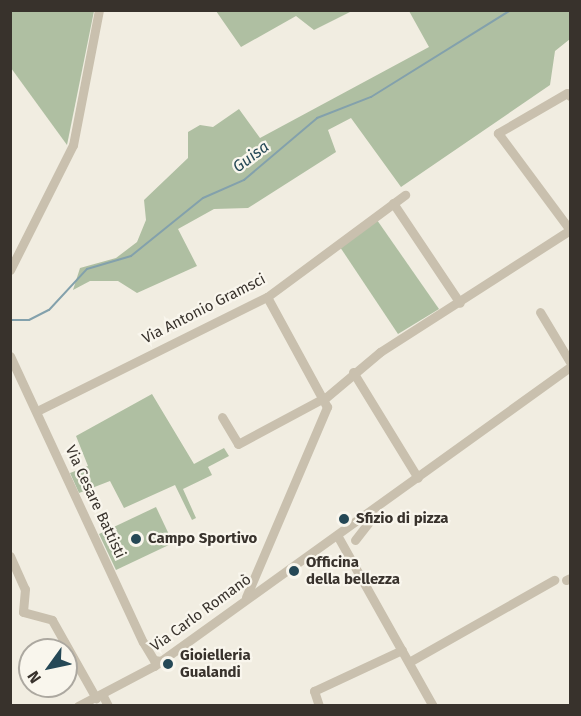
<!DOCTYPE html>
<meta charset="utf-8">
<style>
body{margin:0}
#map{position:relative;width:581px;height:716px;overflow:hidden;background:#f1ede1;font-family:"Fira Sans",sans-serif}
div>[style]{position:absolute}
.green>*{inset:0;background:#afbfa2}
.stream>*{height:2px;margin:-1px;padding:0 1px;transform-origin:1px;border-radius:1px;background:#83a1ac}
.minor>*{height:9px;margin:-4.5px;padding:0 4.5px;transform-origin:4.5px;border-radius:4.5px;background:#c9c0ae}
.dots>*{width:16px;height:16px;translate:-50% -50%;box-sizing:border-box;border:3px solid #f9f6ed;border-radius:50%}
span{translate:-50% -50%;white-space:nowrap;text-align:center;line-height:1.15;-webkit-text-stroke:4.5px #f9f6ed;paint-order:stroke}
.street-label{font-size:15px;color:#38322c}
.poi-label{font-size:15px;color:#38322c;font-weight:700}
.left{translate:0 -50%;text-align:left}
.water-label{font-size:16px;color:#254856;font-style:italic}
.frame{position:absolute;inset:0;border:12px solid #38322c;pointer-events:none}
.north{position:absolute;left:18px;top:638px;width:60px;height:60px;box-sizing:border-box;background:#f9f6ed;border:2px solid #aca8a0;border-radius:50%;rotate:237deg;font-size:16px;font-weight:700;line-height:24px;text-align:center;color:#38322c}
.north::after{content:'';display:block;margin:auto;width:21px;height:27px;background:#254856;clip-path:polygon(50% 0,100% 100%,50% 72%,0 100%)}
</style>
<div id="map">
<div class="green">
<div style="clip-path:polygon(10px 11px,94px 11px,67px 145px,11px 68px)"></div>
<div style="clip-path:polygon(216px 11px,352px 11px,314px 30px,296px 16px,241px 47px)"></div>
<div style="clip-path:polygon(409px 11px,570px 11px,570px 39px,555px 51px,550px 85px,401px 187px,351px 118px,328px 130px,336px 152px,248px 208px,214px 209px,178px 229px,197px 266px,137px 293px,118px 281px,90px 281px,73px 290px,80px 268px,116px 258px,137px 242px,146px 220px,144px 200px,188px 158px,188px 132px,200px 125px,213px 127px,239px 109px,260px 138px,429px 47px)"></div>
<div style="clip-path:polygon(377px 220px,439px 309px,398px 334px,340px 247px)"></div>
<div style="clip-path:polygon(152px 394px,194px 464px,224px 448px,229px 456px,208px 467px,212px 475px,183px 489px,196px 518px,192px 520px,175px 485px,124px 508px,110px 481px,79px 493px,70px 473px,88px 466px,76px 436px)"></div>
<div style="clip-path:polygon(156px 507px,173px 543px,116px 570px,99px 534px)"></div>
</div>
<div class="stream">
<div style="left:10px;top:320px;width:19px"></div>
<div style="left:29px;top:320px;width:22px;rotate:-27deg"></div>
<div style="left:49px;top:310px;width:56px;rotate:-47.2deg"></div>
<div style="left:87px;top:269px;width:46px;rotate:-16.5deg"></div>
<div style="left:131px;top:256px;width:92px;rotate:-38.9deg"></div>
<div style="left:203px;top:198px;width:45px;rotate:-23.7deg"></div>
<div style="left:244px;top:180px;width:96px;rotate:-40.3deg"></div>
<div style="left:317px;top:118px;width:58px;rotate:-21.3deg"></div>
<div style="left:371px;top:97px;width:165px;rotate:-31.9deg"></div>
</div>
<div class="minor">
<div style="left:570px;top:96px;width:4px;rotate:-135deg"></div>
<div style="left:567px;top:93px;width:80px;rotate:149.9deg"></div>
<div style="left:498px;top:133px;width:121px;rotate:53.4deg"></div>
<div style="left:393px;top:203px;width:120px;rotate:56.2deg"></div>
<div style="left:10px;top:270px;width:140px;rotate:-63.3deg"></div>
<div style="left:73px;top:145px;width:137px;rotate:-79.1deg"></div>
<div style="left:540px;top:312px;width:58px;rotate:59deg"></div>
<div style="left:10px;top:356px;width:315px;rotate:65.1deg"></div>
<div style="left:143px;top:642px;width:21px;rotate:59deg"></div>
<div style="left:154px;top:660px;width:7px;rotate:8deg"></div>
<div style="left:353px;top:372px;width:124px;rotate:58.5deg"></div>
<div style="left:323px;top:400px;width:75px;rotate:-40.1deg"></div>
<div style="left:380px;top:352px;width:226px;rotate:-32.7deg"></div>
<div style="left:37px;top:411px;width:257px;rotate:-26.4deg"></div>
<div style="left:267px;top:297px;width:172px;rotate:-36.5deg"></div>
<div style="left:222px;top:417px;width:31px;rotate:59deg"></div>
<div style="left:238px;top:444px;width:95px;rotate:-28.2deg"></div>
<div style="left:337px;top:535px;width:196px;rotate:60.7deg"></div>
<div style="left:355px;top:540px;width:31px;rotate:-52deg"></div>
<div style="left:10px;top:556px;width:36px;rotate:66deg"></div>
<div style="left:25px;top:589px;width:23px;rotate:95deg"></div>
<div style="left:23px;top:612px;width:30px;rotate:15deg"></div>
<div style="left:52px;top:620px;width:90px;rotate:60.6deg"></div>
<div style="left:566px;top:580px;width:4px;rotate:-27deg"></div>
<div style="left:246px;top:597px;width:207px;rotate:-66.9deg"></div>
<div style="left:327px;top:407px;width:125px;rotate:-118.6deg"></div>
<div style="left:409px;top:662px;width:167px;rotate:-29.5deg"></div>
<div style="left:102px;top:694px;width:13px;rotate:63deg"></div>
<div style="left:78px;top:706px;width:86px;rotate:-27.8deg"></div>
<div style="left:154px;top:666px;width:512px;rotate:-35.71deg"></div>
<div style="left:319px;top:706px;width:16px;rotate:-108deg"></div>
<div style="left:314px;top:691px;width:97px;rotate:-25deg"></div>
</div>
<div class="dots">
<div style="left:344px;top:519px;background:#254856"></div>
<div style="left:136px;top:539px;background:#254856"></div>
<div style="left:294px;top:571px;background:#254856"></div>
<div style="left:168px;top:664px;background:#254856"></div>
</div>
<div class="street-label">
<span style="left:204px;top:309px;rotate:-27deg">Via Antonio Gramsci</span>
<span style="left:95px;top:502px;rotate:65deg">Via Cesare Battisti</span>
<span style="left:201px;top:613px;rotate:-36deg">Via Carlo Romanò</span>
</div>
<div class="poi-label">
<span class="left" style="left:356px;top:519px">Sfizio di pizza</span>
<span class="left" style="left:148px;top:539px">Campo Sportivo</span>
<span class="left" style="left:306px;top:571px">Officina<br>della bellezza</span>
<span class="left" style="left:180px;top:664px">Gioielleria<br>Gualandi</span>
</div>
<div class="water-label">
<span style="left:251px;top:157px;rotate:-37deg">Guisa</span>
</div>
<div class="frame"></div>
<div class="north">N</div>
</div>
